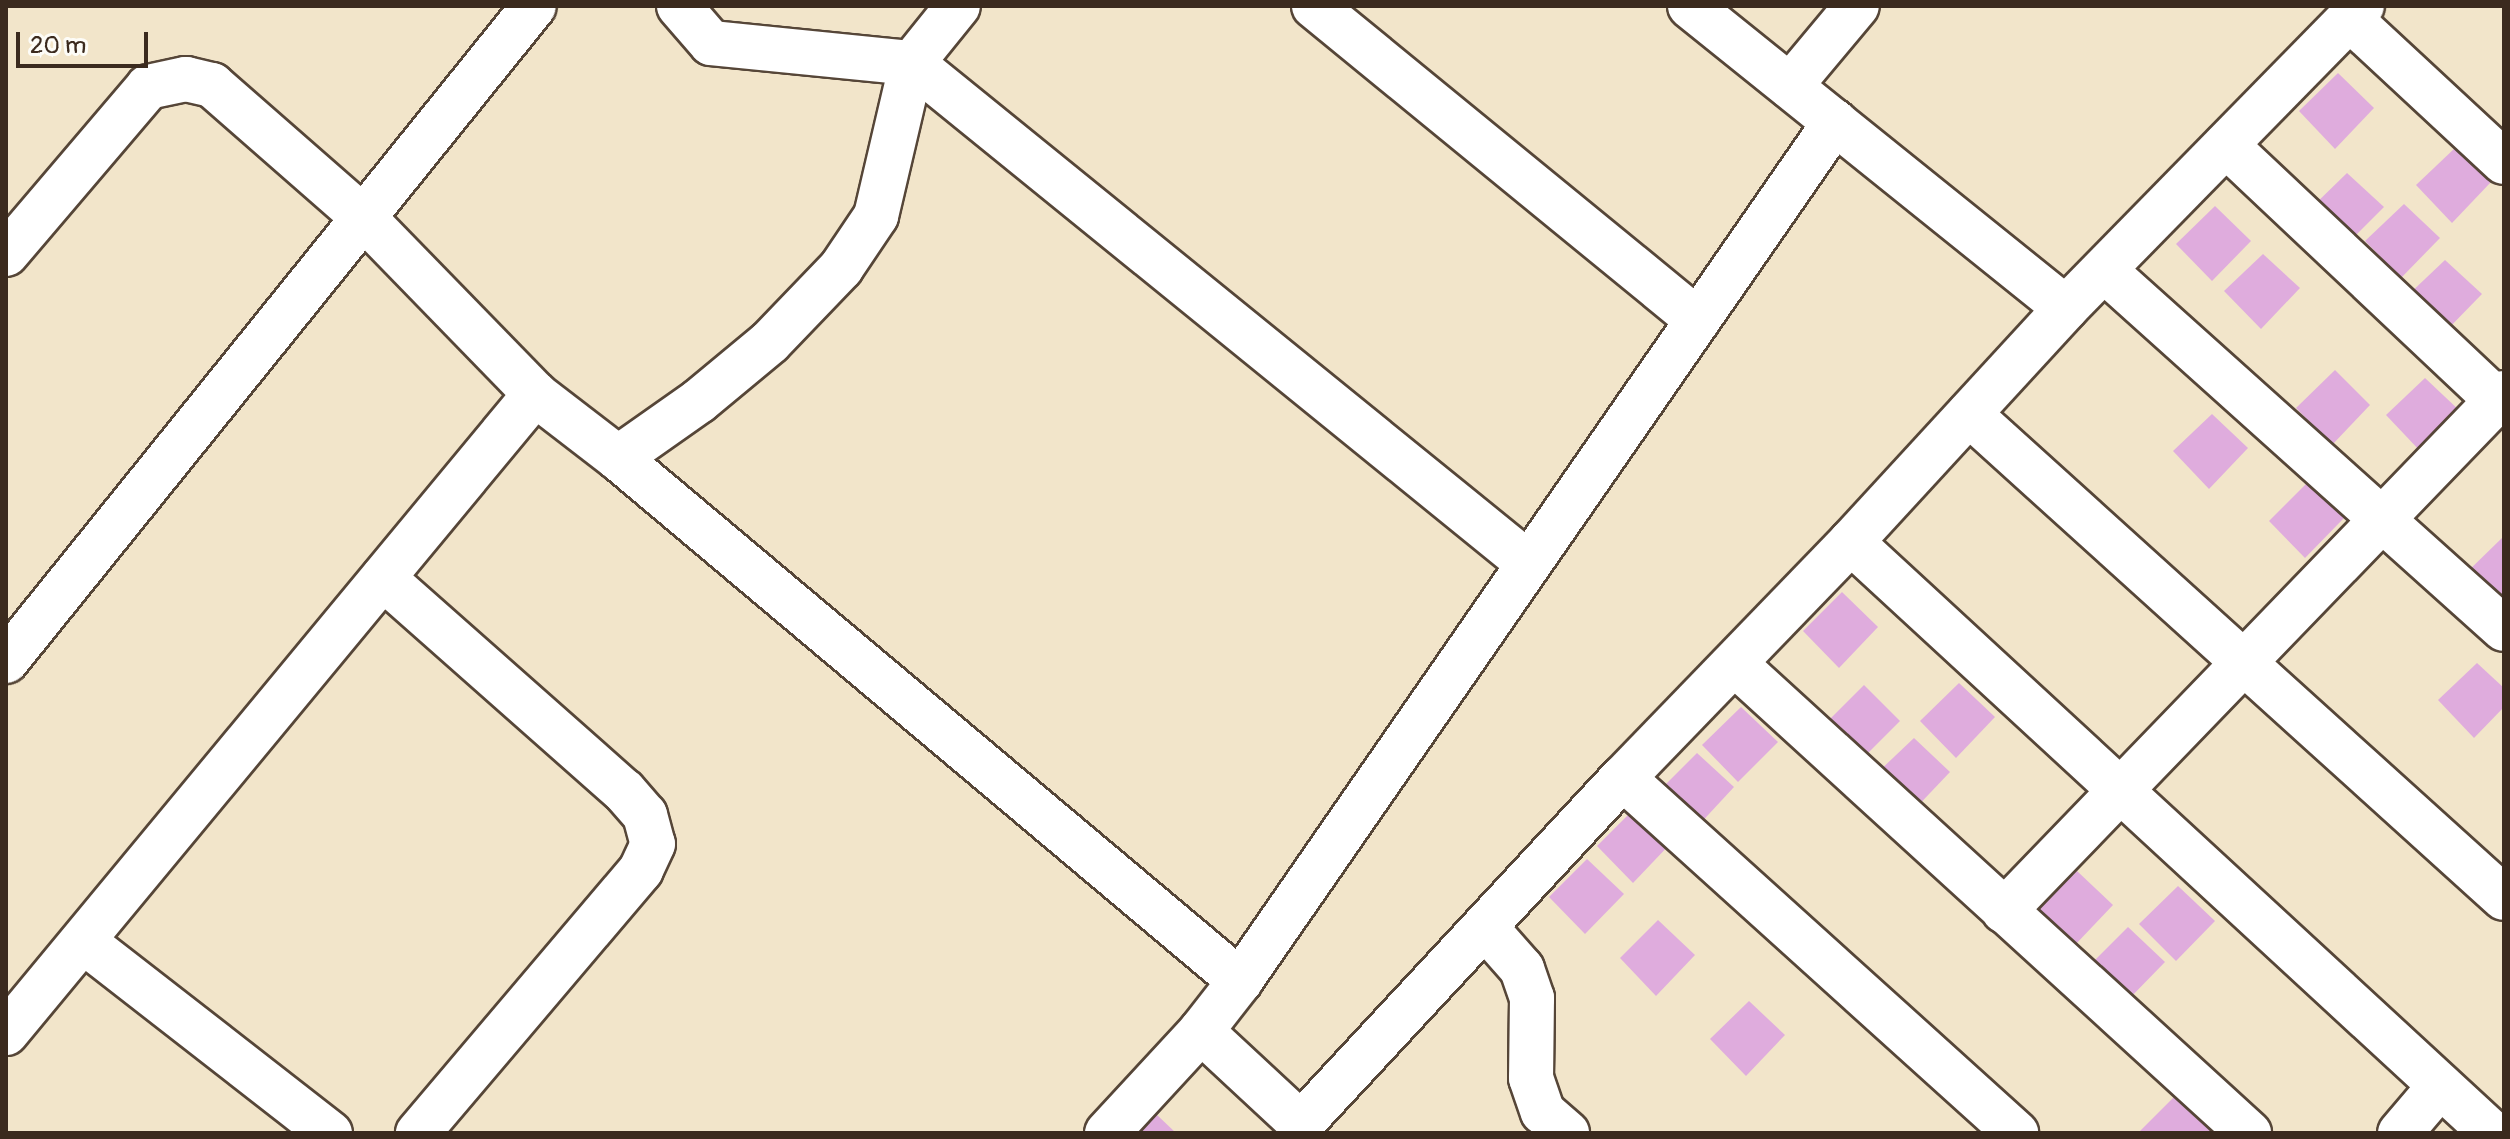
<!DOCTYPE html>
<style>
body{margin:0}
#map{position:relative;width:2510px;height:1139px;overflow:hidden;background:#f2e5ca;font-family:Pangolin,sans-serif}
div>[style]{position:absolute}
.building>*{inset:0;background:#dfacdd}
.roads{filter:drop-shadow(2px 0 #564638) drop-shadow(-2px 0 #564638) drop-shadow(0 2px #564638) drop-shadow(0 -2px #564638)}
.minor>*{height:44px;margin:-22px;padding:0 22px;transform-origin:22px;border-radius:22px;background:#fff}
span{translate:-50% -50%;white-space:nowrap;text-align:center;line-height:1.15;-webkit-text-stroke:6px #fdfcf7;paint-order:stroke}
.frame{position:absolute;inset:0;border:8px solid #3b2a1e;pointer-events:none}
.scale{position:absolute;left:16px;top:32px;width:132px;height:36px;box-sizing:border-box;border:4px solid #3b2a1e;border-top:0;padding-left:10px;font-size:24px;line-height:28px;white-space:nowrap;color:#3b2a1e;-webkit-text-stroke:6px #fdfcf7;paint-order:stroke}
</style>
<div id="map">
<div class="building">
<div style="clip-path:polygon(2338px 73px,2374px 108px,2335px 149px,2299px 111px)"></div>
<div style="clip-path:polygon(2455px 148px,2491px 182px,2452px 223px,2416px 185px)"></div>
<div style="clip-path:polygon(2347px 173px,2384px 207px,2344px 247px,2309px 210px)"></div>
<div style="clip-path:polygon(2404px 204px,2440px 238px,2401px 278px,2365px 241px)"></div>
<div style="clip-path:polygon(2215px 206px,2251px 241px,2212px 281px,2176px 244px)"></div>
<div style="clip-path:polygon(2263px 254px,2300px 288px,2261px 329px,2224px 291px)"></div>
<div style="clip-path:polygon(2445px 260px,2482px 294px,2443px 334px,2406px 297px)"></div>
<div style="clip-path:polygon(2335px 370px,2370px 405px,2332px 445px,2296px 408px)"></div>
<div style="clip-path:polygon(2425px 378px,2461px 412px,2422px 453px,2386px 415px)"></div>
<div style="clip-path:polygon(2212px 414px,2248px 448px,2209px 489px,2173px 451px)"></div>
<div style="clip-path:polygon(2307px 483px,2344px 518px,2305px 558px,2269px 521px)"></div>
<div style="clip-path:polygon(2502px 538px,2504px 540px,2504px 608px,2463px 576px)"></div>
<div style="clip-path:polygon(1842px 592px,1878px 627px,1839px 668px,1803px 631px)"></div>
<div style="clip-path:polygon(2477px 663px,2504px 688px,2504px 707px,2474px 738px,2438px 700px)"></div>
<div style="clip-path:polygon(1959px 683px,1995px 717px,1956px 758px,1920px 721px)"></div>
<div style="clip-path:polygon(1864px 685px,1900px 721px,1861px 760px,1825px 724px)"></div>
<div style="clip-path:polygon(1741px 707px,1778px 742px,1738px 782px,1702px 745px)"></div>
<div style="clip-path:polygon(1914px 738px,1950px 772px,1911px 813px,1875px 775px)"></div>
<div style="clip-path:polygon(1697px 753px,1734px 787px,1696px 828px,1659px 791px)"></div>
<div style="clip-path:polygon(1635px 808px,1672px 842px,1633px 883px,1597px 846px)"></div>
<div style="clip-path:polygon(1587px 859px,1624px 894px,1585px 934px,1549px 897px)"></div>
<div style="clip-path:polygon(2077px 871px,2113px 905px,2074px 946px,2038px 909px)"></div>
<div style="clip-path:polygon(2178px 886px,2215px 921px,2176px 961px,2139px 924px)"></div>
<div style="clip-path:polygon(1658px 920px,1695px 955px,1656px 996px,1620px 958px)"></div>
<div style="clip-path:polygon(2128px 927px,2165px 962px,2126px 1002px,2090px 965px)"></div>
<div style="clip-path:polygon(1749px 1001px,1785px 1035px,1746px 1076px,1710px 1039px)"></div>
<div style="clip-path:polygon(2177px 1094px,2214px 1129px,2210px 1133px,2138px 1133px)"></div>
<div style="clip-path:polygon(1156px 1114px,1176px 1133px,1140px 1133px)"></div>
</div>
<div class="roads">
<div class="minor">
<div style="left:679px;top:6px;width:49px;rotate:49.1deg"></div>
<div style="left:711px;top:43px;width:202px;rotate:5.7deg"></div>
<div style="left:912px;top:63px;width:793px;rotate:39.07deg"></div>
<div style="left:1314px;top:6px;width:496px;rotate:39.3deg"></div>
<div style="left:1690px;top:6px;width:482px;rotate:38.8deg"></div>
<div style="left:2350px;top:19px;width:210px;rotate:42.9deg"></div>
<div style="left:1790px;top:86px;width:104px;rotate:-50.1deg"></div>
<div style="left:2226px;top:145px;width:372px;rotate:43.3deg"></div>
<div style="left:6px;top:254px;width:219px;rotate:-49.6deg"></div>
<div style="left:148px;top:87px;width:39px;rotate:-12deg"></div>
<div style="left:186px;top:79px;width:27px;rotate:13deg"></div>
<div style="left:212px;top:85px;width:203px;rotate:41.2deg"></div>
<div style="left:365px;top:219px;width:244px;rotate:45.8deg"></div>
<div style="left:535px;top:394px;width:105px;rotate:37.6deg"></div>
<div style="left:618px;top:458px;width:813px;rotate:40.06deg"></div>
<div style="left:2104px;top:270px;width:537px;rotate:41.91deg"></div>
<div style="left:1969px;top:414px;width:721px;rotate:42.13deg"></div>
<div style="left:618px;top:458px;width:99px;rotate:-35.1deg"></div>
<div style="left:699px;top:401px;width:92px;rotate:-39.7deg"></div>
<div style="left:770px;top:342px;width:103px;rotate:-46.2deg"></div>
<div style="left:841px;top:268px;width:63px;rotate:-56.1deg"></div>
<div style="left:876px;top:216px;width:157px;rotate:-76.8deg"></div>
<div style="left:912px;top:63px;width:73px;rotate:-51.1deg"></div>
<div style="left:1851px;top:542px;width:872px;rotate:42.68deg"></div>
<div style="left:383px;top:578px;width:322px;rotate:41.5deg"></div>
<div style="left:624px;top:791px;width:32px;rotate:49deg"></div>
<div style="left:645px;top:815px;width:30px;rotate:75deg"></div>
<div style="left:653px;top:844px;width:29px;rotate:115deg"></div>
<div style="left:641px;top:870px;width:345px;rotate:130.3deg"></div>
<div style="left:6px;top:661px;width:841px;rotate:-51.13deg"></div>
<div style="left:1735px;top:664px;width:696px;rotate:42.38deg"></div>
<div style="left:1623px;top:778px;width:530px;rotate:42.09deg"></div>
<div style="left:2004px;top:911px;width:720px;rotate:-46.01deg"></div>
<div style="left:1485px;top:927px;width:56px;rotate:48.6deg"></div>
<div style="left:1522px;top:969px;width:31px;rotate:71deg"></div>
<div style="left:1532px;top:998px;width:80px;rotate:90.7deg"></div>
<div style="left:1531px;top:1078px;width:36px;rotate:71deg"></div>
<div style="left:1543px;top:1112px;width:32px;rotate:41deg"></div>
<div style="left:83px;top:941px;width:313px;rotate:37.9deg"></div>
<div style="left:1201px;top:1031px;width:137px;rotate:42.9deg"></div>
<div style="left:1301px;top:1124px;width:473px;rotate:-47.1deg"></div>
<div style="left:1623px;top:778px;width:328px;rotate:-46deg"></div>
<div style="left:1851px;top:542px;width:318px;rotate:-47.4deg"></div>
<div style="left:2066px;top:308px;width:423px;rotate:-45.6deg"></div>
<div style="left:6px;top:1033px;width:830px;rotate:-50.38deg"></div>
<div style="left:1107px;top:1133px;width:139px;rotate:-47.3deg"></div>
<div style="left:1201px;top:1031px;width:63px;rotate:-52deg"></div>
<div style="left:1240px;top:981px;width:1045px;rotate:-55.29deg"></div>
<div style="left:2400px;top:1133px;width:62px;rotate:-49.6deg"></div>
</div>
</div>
<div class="frame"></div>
<div class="scale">20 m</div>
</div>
